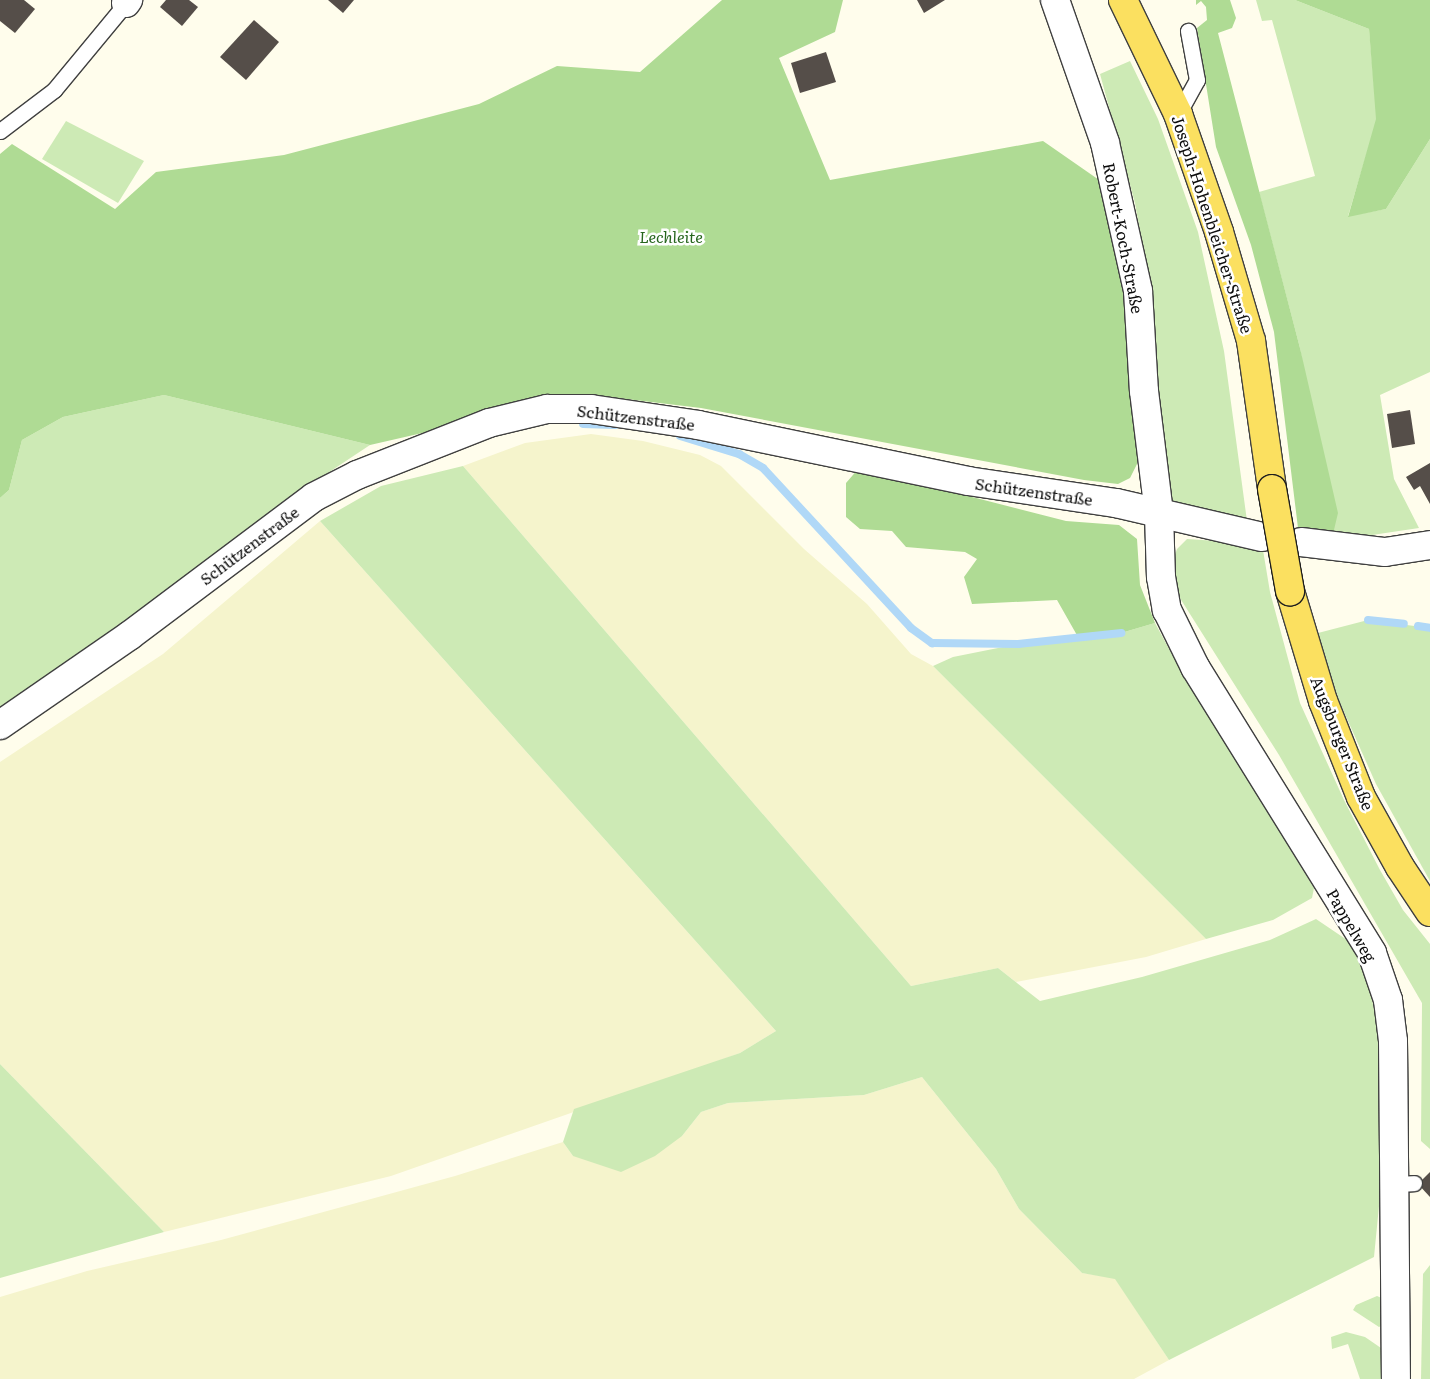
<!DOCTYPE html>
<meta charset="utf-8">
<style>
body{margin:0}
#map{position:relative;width:1430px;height:1379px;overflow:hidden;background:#fffdec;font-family:Literata,serif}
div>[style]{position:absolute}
.farmland>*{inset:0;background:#f5f4cc}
.green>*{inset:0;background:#cdeab5}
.forest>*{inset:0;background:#afdb94}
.stream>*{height:8px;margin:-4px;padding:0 4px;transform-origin:4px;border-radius:4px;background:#b0d8f7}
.building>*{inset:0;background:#554e49}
.roads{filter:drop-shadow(1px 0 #404040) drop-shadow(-1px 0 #404040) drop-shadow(0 1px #404040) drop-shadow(0 -1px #404040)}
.service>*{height:15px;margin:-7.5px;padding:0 7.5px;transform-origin:7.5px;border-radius:7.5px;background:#fff}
.minor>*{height:28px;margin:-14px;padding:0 14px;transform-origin:14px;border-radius:14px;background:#fff}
.primary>*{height:28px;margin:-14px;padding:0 14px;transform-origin:14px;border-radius:14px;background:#fbe060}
.bridges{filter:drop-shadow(1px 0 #1e1e1e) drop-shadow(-1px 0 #1e1e1e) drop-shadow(0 1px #1e1e1e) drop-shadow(0 -1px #1e1e1e)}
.primary-bridge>*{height:28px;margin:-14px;padding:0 14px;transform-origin:14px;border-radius:14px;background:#fbe060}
span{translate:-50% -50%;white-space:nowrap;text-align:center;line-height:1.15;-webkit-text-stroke:5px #fff;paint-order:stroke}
.street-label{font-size:16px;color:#0d0d0d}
.park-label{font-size:16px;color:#26651c;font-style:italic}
</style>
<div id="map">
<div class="farmland">
<div style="clip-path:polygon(591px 434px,643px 441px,700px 455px,721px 466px,804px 549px,867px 604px,911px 654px,933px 666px,1206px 939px,1146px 957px,1016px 982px,998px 968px,911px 986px,463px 466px,525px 443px)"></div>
<div style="clip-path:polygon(320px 521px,776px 1031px,740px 1053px,688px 1072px,391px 1176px,164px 1232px,0 1064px,0 762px,163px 654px)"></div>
<div style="clip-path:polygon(922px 1077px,996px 1169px,1019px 1209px,1082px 1273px,1115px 1278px,1169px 1360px,1134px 1379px,0 1379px,0 1297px,87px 1271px,221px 1240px,455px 1176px,563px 1142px,573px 1156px,682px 1136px,701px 1112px,728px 1103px,864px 1095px)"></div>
</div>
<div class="green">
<div style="clip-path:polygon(1256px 0,1295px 0,1369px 29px,1377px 119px,1348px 216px,1386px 209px,1430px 139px,1430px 372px,1380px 395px,1394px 479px,1419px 528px,1352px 538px,1333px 534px,1300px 348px,1259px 192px,1315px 176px,1272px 20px,1262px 21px)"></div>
<div style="clip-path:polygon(1130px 61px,1158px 119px,1198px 232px,1224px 351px,1247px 521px,1173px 503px,1165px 492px,1151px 296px,1135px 203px,1100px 74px)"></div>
<div style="clip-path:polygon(66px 121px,144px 161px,118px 203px,42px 159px)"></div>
<div style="clip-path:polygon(164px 395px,370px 445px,272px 510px,124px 627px,0 717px,0 498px,9px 490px,22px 440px,63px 417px)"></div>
<div style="clip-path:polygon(463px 466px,911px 986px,998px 968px,1040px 1001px,1142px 977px,1270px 940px,1316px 919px,1350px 942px,1367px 973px,1381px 1046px,1385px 1145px,1374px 1257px,1169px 1360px,1115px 1279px,1082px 1273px,1019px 1209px,996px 1169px,922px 1077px,864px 1095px,728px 1103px,701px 1112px,682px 1136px,655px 1156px,621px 1172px,573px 1156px,563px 1142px,574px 1109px,740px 1053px,776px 1031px,320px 521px,381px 486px)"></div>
<div style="clip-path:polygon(1187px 539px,1262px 544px,1270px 592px,1300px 703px,1344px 800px,1380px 870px,1403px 910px,1430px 944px,1430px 1149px,1421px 1141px,1422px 1003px,1279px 755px,1178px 595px,1172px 563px,1177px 549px)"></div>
<div style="clip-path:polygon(1368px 620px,1430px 628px,1430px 881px,1376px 784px,1336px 694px,1318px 633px)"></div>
<div style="clip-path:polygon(1155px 623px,1182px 673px,1314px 888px,1312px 898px,1273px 920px,1206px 939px,933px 666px,953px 657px,1018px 644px,1121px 633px)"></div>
<div style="clip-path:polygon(0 1064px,164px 1232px,0 1278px)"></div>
<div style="clip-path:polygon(1430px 1265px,1430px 1379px,1421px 1379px,1423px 1274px)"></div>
<div style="clip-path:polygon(1377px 1296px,1384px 1299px,1383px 1325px,1379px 1327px,1353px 1310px,1356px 1305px)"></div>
<div style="clip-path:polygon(1346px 1332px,1365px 1337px,1381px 1348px,1384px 1379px,1360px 1379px,1348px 1344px,1332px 1349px,1331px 1337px)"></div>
</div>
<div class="forest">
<div style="clip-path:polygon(722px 0,843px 0,835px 32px,779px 58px,830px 180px,1043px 141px,1102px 182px,1127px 308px,1139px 443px,1137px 464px,1130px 478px,1118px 484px,1084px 480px,701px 408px,593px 395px,483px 411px,431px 431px,370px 445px,164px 395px,63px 417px,22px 440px,9px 490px,0 498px,0 154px,12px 144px,115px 209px,156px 172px,284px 155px,479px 104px,557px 66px,640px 72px)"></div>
<div style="clip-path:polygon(1196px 0,1230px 0,1236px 18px,1232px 28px,1218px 33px,1300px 348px,1338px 513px,1333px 534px,1298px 528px,1274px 332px,1251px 245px,1216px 147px,1197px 28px,1207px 20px,1206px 7px,1201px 1px,1196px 5px)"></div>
<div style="clip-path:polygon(1295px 0,1430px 0,1430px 139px,1386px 209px,1348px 217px,1376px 119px,1369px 29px)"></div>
<div style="clip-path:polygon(859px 468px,1066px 521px,1119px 525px,1137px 539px,1140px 585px,1155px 623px,1121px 633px,1078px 637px,1057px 600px,972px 604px,964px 577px,977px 559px,965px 552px,906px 547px,892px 531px,860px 529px,846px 517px,846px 483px)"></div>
</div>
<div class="stream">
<div style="left:583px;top:424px;width:32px;rotate:2deg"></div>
<div style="left:680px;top:436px;width:62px;rotate:17deg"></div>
<div style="left:739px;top:454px;width:28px;rotate:30deg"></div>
<div style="left:763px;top:468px;width:218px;rotate:47.2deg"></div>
<div style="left:911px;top:628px;width:26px;rotate:36deg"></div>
<div style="left:932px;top:643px;width:86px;rotate:0.7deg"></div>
<div style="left:1018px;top:644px;width:104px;rotate:-6.1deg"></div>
<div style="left:1368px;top:620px;width:36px;rotate:6deg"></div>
<div style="left:1418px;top:626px;width:12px;rotate:9deg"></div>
</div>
<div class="building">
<div style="clip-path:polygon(0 0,24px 0,35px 9px,15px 33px,0 21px)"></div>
<div style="clip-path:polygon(166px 0,189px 0,198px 7px,182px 26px,160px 7px)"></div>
<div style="clip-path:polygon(328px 0,354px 0,343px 13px)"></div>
<div style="clip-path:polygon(917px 0,945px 0,924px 13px)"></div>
<div style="clip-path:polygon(254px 20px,279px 42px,246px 80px,220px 57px)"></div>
<div style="clip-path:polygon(826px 52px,836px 82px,800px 93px,791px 63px)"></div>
<div style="clip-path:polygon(1410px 410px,1415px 444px,1392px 448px,1387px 414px)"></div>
<div style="clip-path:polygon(1430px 463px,1430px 504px,1420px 486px,1414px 490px,1406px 477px)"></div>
<div style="clip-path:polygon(1430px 1172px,1430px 1197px,1418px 1184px)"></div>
</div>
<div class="roads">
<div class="service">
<div style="left:1178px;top:114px;width:39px;rotate:-61deg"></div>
<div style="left:1197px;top:80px;width:50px;rotate:-100.4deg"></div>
<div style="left:0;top:131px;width:68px;rotate:-37.2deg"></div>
<div style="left:54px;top:90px;width:113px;rotate:-50.4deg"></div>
<div style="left:1396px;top:1184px;width:18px;rotate:-3deg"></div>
</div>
<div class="minor">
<div style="left:1055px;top:0;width:151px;rotate:70.7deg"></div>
<div style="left:1105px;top:143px;width:152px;rotate:77.4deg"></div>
<div style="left:1138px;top:291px;width:100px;rotate:86.6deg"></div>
<div style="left:1144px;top:391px;width:124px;rotate:83deg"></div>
<div style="left:1159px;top:514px;width:63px;rotate:88.2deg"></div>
<div style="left:1161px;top:577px;width:34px;rotate:80deg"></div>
<div style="left:1167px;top:610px;width:64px;rotate:63.8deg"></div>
<div style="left:1195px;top:667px;width:336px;rotate:58.2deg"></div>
<div style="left:1372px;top:953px;width:50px;rotate:71.2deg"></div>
<div style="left:1388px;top:1000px;width:41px;rotate:83deg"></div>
<div style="left:1393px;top:1041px;width:338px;rotate:89.5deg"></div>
<div style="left:126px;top:3px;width:4px;rotate:-56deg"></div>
<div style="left:1301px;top:542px;width:85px;rotate:6.8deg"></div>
<div style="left:1385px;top:552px;width:46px;rotate:-8.8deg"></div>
<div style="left:0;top:725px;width:157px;rotate:-34.6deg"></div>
<div style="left:129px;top:636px;width:231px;rotate:-36.9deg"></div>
<div style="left:314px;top:497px;width:48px;rotate:-27.1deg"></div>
<div style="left:357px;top:475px;width:142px;rotate:-21.5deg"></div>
<div style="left:489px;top:423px;width:60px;rotate:-13.6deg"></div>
<div style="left:547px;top:409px;width:44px"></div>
<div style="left:591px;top:409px;width:108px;rotate:8.5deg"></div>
<div style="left:698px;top:425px;width:276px;rotate:11.7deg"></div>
<div style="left:968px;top:481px;width:150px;rotate:8.5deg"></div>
<div style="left:1116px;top:503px;width:150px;rotate:13.1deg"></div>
</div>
<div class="primary">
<div style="left:1123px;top:0;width:127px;rotate:64.2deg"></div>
<div style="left:1178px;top:114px;width:125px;rotate:70.8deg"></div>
<div style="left:1219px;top:232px;width:114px;rotate:73.6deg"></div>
<div style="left:1251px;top:341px;width:149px;rotate:81.9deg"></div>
<div style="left:1290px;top:591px;width:115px;rotate:73.3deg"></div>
<div style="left:1323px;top:701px;width:103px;rotate:68.4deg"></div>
<div style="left:1361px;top:797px;width:80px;rotate:60.9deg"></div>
<div style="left:1400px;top:867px;width:54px;rotate:56.3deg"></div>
</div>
</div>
<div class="bridges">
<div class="primary-bridge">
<div style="left:1272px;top:489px;width:104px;rotate:80deg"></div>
</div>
</div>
<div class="street-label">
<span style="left:1213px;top:224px;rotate:72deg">Joseph-Hohenbleicher-Straße</span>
<span style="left:1124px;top:238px;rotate:79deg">Robert-Koch-Straße</span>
<span style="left:636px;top:417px;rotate:7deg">Schützenstraße</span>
<span style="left:1034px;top:491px;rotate:8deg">Schützenstraße</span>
<span style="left:249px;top:545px;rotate:-37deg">Schützenstraße</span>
<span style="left:1343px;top:743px;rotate:68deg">Augsburger Straße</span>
<span style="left:1352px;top:925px;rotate:60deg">Pappelweg</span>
</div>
<div class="park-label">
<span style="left:671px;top:236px">Lechleite</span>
</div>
</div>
